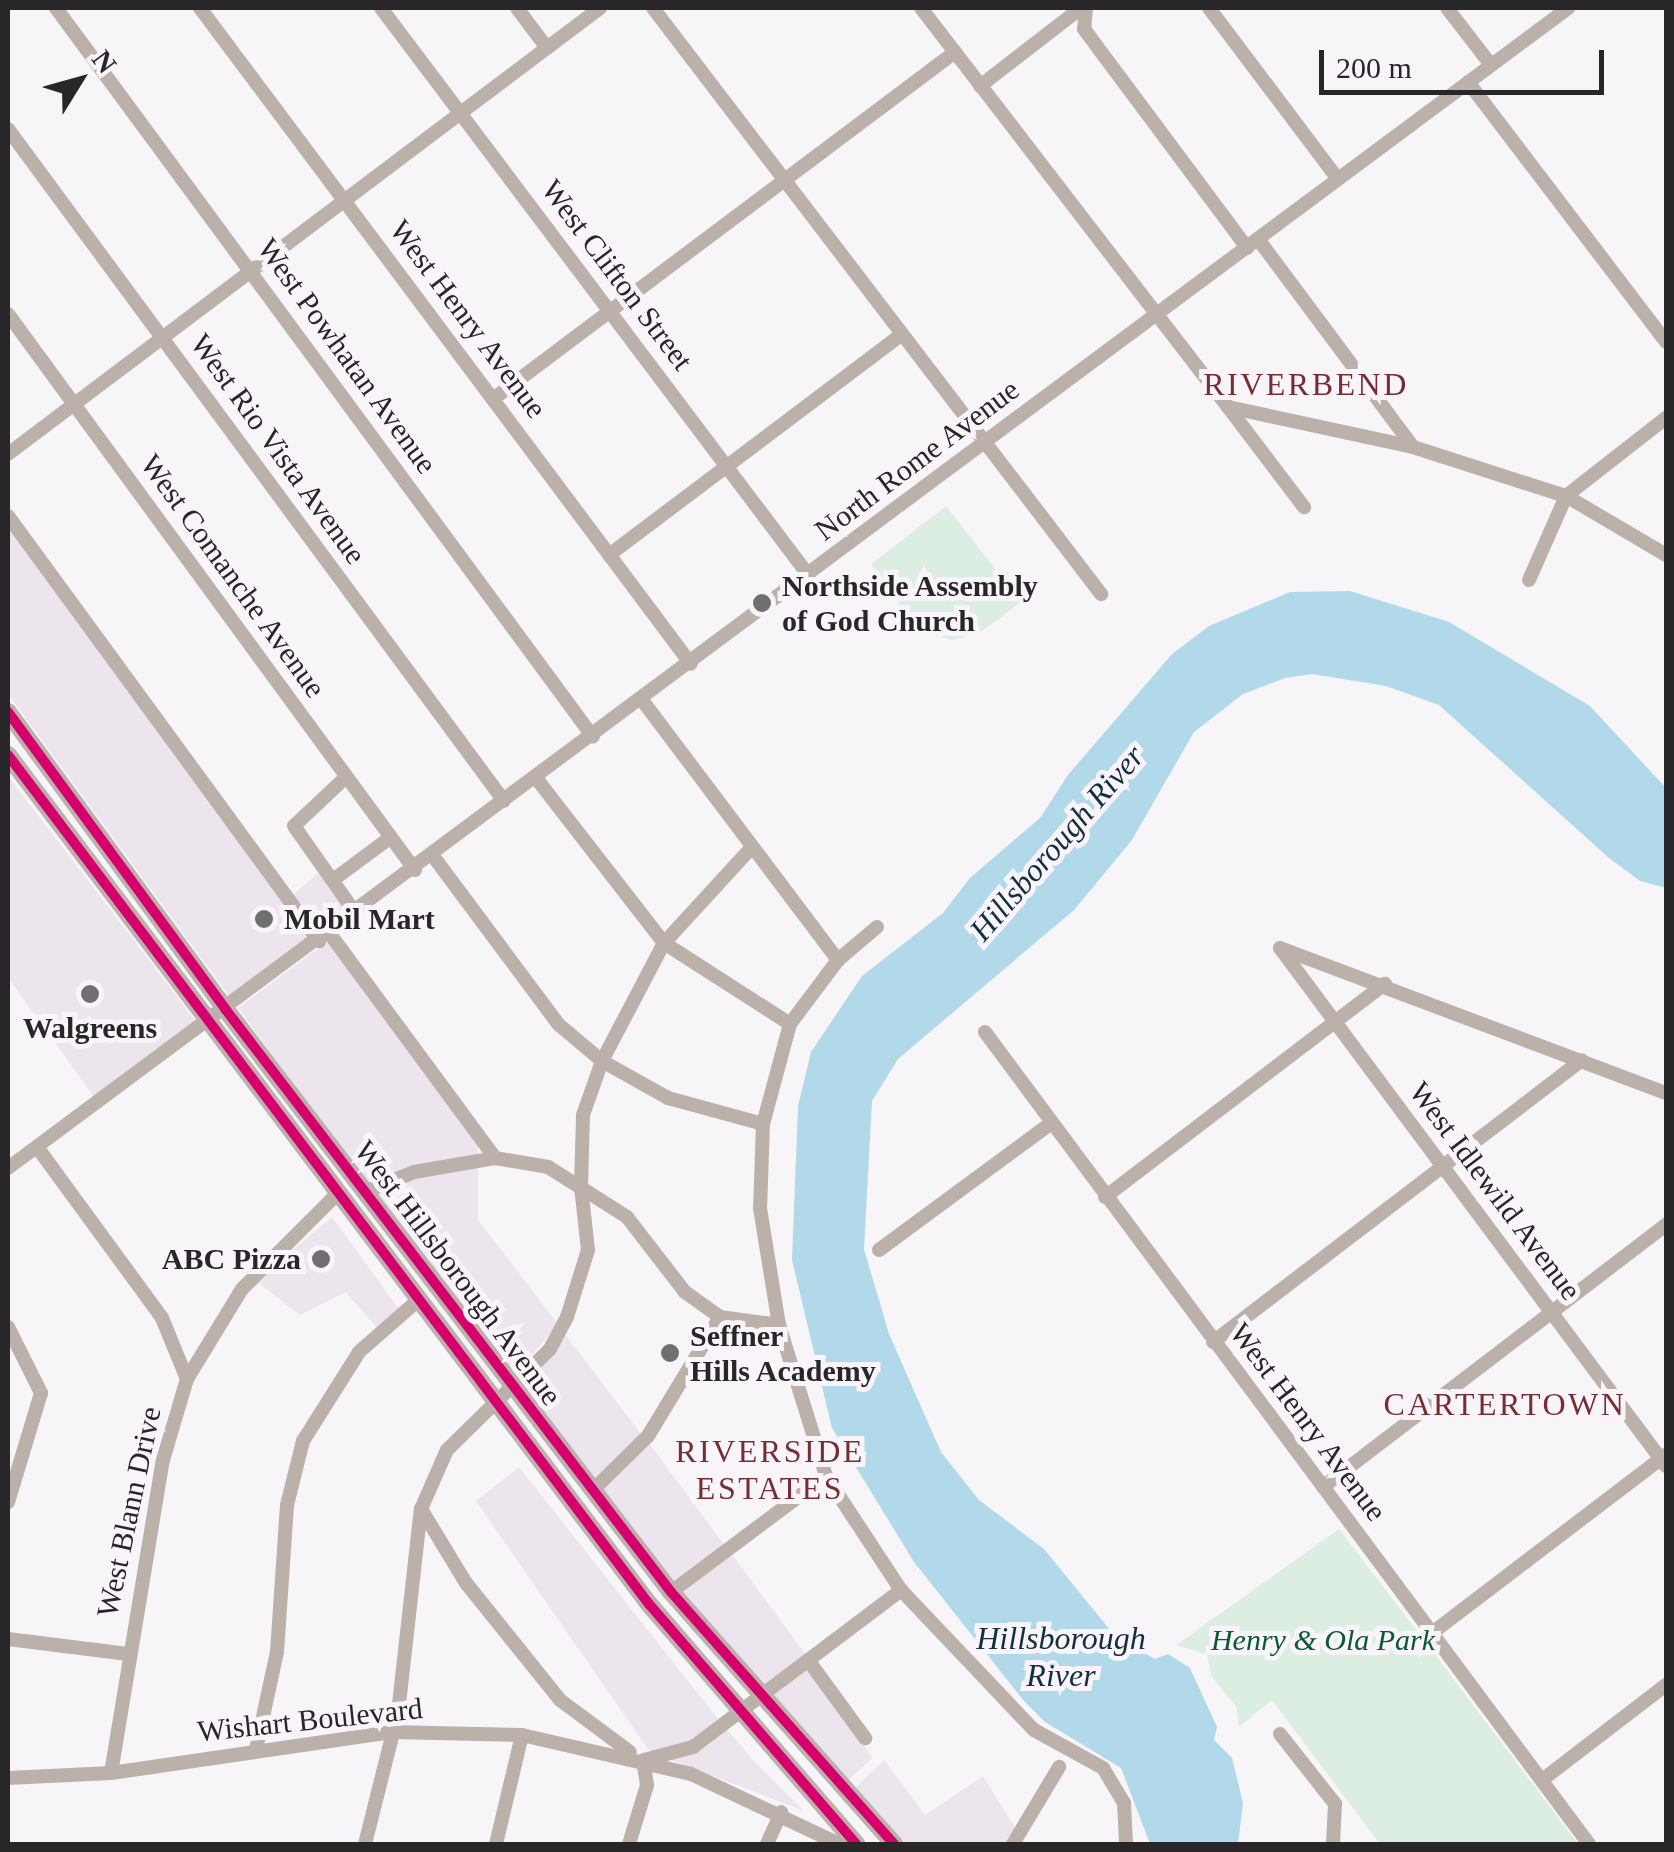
<!DOCTYPE html>
<style>
body{margin:0}
#map{position:relative;width:1674px;height:1852px;overflow:hidden;background:#f8f5f9;font-family:Georgia,serif}
div>[style]{position:absolute}
.built>*{inset:0;background:#ece5ee}
.green>*{inset:0;background:#dceee2}
.water>*{inset:0;background:#b1d9ea}
.minor>*{height:14px;margin:-7px;padding:0 7px;transform-origin:7px;border-radius:7px;background:#bcb0aa}
.major>*{height:18px;margin:-9px;padding:0 9px;transform-origin:9px;border-radius:9px;background:#bcb1ac}
.cycleway>*{height:10px;margin:-5px;padding:0 5px;transform-origin:5px;border-radius:5px;background:#d6006c}
.dots>*{width:28px;height:28px;translate:-50% -50%;box-sizing:border-box;border:5px solid #f9f4fa;border-radius:50%}
span{translate:-50% -50%;white-space:nowrap;text-align:center;line-height:1.15;-webkit-text-stroke:10px #f9f4fa;paint-order:stroke}
.street-label{font-size:30px;color:#282628}
.poi-label{font-size:30px;color:#282628;font-weight:700}
.left{translate:0 -50%;text-align:left}
.right{translate:-100% -50%;text-align:right}
.park-label{font-size:30px;color:#0b5931;font-style:italic}
.neighbourhood-label{font-size:32px;color:#752e31;letter-spacing:2.5px}
.water-label{font-size:32px;color:#13303a;font-style:italic}
.frame{position:absolute;inset:0;border:10px solid #282628;pointer-events:none}
.north{position:absolute;left:30px;top:30px;width:100px;height:100px;-webkit-text-stroke:8px #f9f4fa;paint-order:stroke;rotate:53deg;font-size:28px;font-weight:700;line-height:40px;text-align:center;color:#282628}
.north::after{content:'';display:block;margin:auto;width:35px;height:45px;background:#282628;clip-path:polygon(50% 0,100% 100%,50% 72%,0 100%)}
.scale{position:absolute;left:1319px;top:50px;width:285px;height:45px;box-sizing:border-box;border:5px solid #282628;border-top:0;padding-left:12px;font-size:30px;line-height:35px;white-space:nowrap;color:#282628;-webkit-text-stroke:8px #f9f4fa;paint-order:stroke}
</style>
<div id="map">
<div class="built">
<div style="clip-path:polygon(8px 526px,312px 941px,232px 1000px,8px 694px)"></div>
<div style="clip-path:polygon(8px 776px,198px 1024px,95px 1098px,8px 978px)"></div>
<div style="clip-path:polygon(319px 872px,349px 913px,321px 934px,293px 895px)"></div>
<div style="clip-path:polygon(328px 941px,478px 1144px,478px 1156px,368px 1185px,238px 1008px)"></div>
<div style="clip-path:polygon(478px 1166px,478px 1220px,558px 1324px,515px 1376px,374px 1193px,415px 1177px)"></div>
<div style="clip-path:polygon(332px 1217px,399px 1309px,377px 1328px,346px 1292px,300px 1315px,256px 1281px)"></div>
<div style="clip-path:polygon(564px 1333px,642px 1435px,595px 1481px,521px 1384px)"></div>
<div style="clip-path:polygon(649px 1443px,725px 1546px,674px 1584px,602px 1489px)"></div>
<div style="clip-path:polygon(519px 1467px,719px 1720px,691px 1742px,650px 1752px,476px 1501px)"></div>
<div style="clip-path:polygon(731px 1553px,806px 1655px,761px 1688px,680px 1591px)"></div>
<div style="clip-path:polygon(806px 1667px,873px 1758px,846px 1782px,768px 1695px)"></div>
<div style="clip-path:polygon(726px 1728px,753px 1760px,804px 1811px,669px 1759px)"></div>
<div style="clip-path:polygon(884px 1760px,925px 1815px,983px 1776px,1016px 1829px,1005px 1844px,902px 1844px,853px 1790px)"></div>
</div>
<div class="green">
<div style="clip-path:polygon(946px 506px,1021px 602px,978px 634px,951px 640px,924px 630px,905px 612px,871px 564px)"></div>
<div style="clip-path:polygon(1339px 1529px,1443px 1665px,1578px 1844px,1380px 1844px,1272px 1700px,1239px 1727px,1237px 1708px,1212px 1677px,1207px 1655px,1176px 1645px)"></div>
</div>
<div class="water">
<div style="clip-path:polygon(1350px 591px,1449px 622px,1590px 706px,1666px 788px,1666px 888px,1640px 881px,1609px 858px,1439px 705px,1386px 686px,1312px 674px,1285px 678px,1243px 694px,1194px 732px,1132px 840px,1074px 910px,898px 1059px,872px 1101px,864px 1249px,889px 1334px,941px 1452px,979px 1500px,1044px 1549px,1115px 1636px,1155px 1659px,1168px 1654px,1190px 1668px,1217px 1727px,1214px 1740px,1232px 1758px,1243px 1803px,1238px 1844px,1150px 1844px,1121px 1768px,1045px 1722px,1024px 1701px,914px 1562px,832px 1428px,792px 1260px,798px 1106px,811px 1052px,862px 976px,943px 913px,970px 878px,1040px 818px,1068px 775px,1172px 654px,1209px 626px,1290px 592px)"></div>
</div>
<div class="minor">
<div style="left:56px;top:8px;width:905px;rotate:53.62deg"></div>
<div style="left:200px;top:8px;width:819px;rotate:53.19deg"></div>
<div style="left:381px;top:8px;width:711px;rotate:53deg"></div>
<div style="left:517px;top:8px;width:50px;rotate:53.1deg"></div>
<div style="left:653px;top:8px;width:738px;rotate:52.6deg"></div>
<div style="left:921px;top:8px;width:503px;rotate:52.42deg"></div>
<div style="left:1228px;top:407px;width:189px;rotate:12.2deg"></div>
<div style="left:1413px;top:447px;width:161px;rotate:17.8deg"></div>
<div style="left:1566px;top:496px;width:116px;rotate:30.5deg"></div>
<div style="left:1086px;top:8px;width:21px;rotate:95deg"></div>
<div style="left:1084px;top:29px;width:273px;rotate:53.3deg"></div>
<div style="left:1209px;top:8px;width:214px;rotate:53deg"></div>
<div style="left:1447px;top:8px;width:72px;rotate:52.3deg"></div>
<div style="left:1468px;top:82px;width:327px;rotate:52.7deg"></div>
<div style="left:980px;top:86px;width:128px;rotate:-37.7deg"></div>
<div style="left:8px;top:129px;width:835px;rotate:53.57deg"></div>
<div style="left:1258px;top:239px;width:259px;rotate:53.3deg"></div>
<div style="left:8px;top:314px;width:689px;rotate:53.8deg"></div>
<div style="left:493px;top:399px;width:578px;rotate:-36.91deg"></div>
<div style="left:1228px;top:407px;width:126px;rotate:52.8deg"></div>
<div style="left:8px;top:454px;width:741px;rotate:-36.99deg"></div>
<div style="left:8px;top:516px;width:527px;rotate:53.8deg"></div>
<div style="left:609px;top:555px;width:364px;rotate:-37deg"></div>
<div style="left:1529px;top:580px;width:92px;rotate:-66.2deg"></div>
<div style="left:1566px;top:496px;width:127px;rotate:-38deg"></div>
<div style="left:642px;top:700px;width:326px;rotate:53deg"></div>
<div style="left:346px;top:777px;width:71px;rotate:136.7deg"></div>
<div style="left:294px;top:826px;width:108px;rotate:54.8deg"></div>
<div style="left:536px;top:778px;width:209px;rotate:52.2deg"></div>
<div style="left:664px;top:943px;width:150px;rotate:32.7deg"></div>
<div style="left:433px;top:856px;width:209px;rotate:53.3deg"></div>
<div style="left:558px;top:1024px;width:57px;rotate:40.1deg"></div>
<div style="left:602px;top:1061px;width:76px;rotate:29.3deg"></div>
<div style="left:668px;top:1098px;width:98px;rotate:15.3deg"></div>
<div style="left:333px;top:880px;width:72px;rotate:-36.6deg"></div>
<div style="left:877px;top:927px;width:51px;rotate:139.8deg"></div>
<div style="left:838px;top:960px;width:80px;rotate:126.9deg"></div>
<div style="left:790px;top:1024px;width:104px;rotate:105.1deg"></div>
<div style="left:763px;top:1124px;width:84px;rotate:92deg"></div>
<div style="left:760px;top:1208px;width:119px;rotate:80.8deg"></div>
<div style="left:779px;top:1325px;width:158px;rotate:72.7deg"></div>
<div style="left:826px;top:1476px;width:136px;rotate:56.7deg"></div>
<div style="left:901px;top:1590px;width:193px;rotate:46.5deg"></div>
<div style="left:1034px;top:1730px;width:79px;rotate:28.8deg"></div>
<div style="left:1103px;top:1768px;width:41px;rotate:59deg"></div>
<div style="left:1124px;top:1803px;width:41px;rotate:87.2deg"></div>
<div style="left:330px;top:934px;width:278px;rotate:53.6deg"></div>
<div style="left:495px;top:1158px;width:54px;rotate:9.6deg"></div>
<div style="left:548px;top:1167px;width:93px;rotate:32.3deg"></div>
<div style="left:627px;top:1217px;width:95px;rotate:52.3deg"></div>
<div style="left:685px;top:1292px;width:43px;rotate:35.5deg"></div>
<div style="left:720px;top:1317px;width:60px;rotate:7.7deg"></div>
<div style="left:1280px;top:948px;width:646px;rotate:53.31deg"></div>
<div style="left:1280px;top:948px;width:412px;rotate:20.6deg"></div>
<div style="left:985px;top:1032px;width:1012px;rotate:53.36deg"></div>
<div style="left:37px;top:1147px;width:212px;rotate:53.8deg"></div>
<div style="left:162px;top:1318px;width:66px;rotate:67.7deg"></div>
<div style="left:8px;top:1168px;width:1944px;rotate:-36.63deg"></div>
<div style="left:364px;top:1192px;width:54px;rotate:-21.8deg"></div>
<div style="left:414px;top:1172px;width:82px;rotate:-9.8deg"></div>
<div style="left:1105px;top:1197px;width:352px;rotate:-37.3deg"></div>
<div style="left:879px;top:1250px;width:214px;rotate:-36.4deg"></div>
<div style="left:8px;top:1327px;width:74px;rotate:63.4deg"></div>
<div style="left:41px;top:1393px;width:114px;rotate:106.8deg"></div>
<div style="left:1213px;top:1342px;width:464px;rotate:-37.4deg"></div>
<div style="left:1323px;top:1487px;width:432px;rotate:-37.4deg"></div>
<div style="left:593px;top:1490px;width:77px;rotate:-44.5deg"></div>
<div style="left:648px;top:1436px;width:139px;rotate:-58.8deg"></div>
<div style="left:421px;top:1509px;width:87px;rotate:58.7deg"></div>
<div style="left:466px;top:1583px;width:150px;rotate:51.2deg"></div>
<div style="left:560px;top:1700px;width:87px;rotate:36.6deg"></div>
<div style="left:671px;top:1592px;width:194px;rotate:-36.8deg"></div>
<div style="left:1432px;top:1633px;width:294px;rotate:-37.3deg"></div>
<div style="left:8px;top:1639px;width:121px;rotate:7.1deg"></div>
<div style="left:808px;top:1660px;width:97px;rotate:53.8deg"></div>
<div style="left:1280px;top:1734px;width:89px;rotate:51.8deg"></div>
<div style="left:1335px;top:1804px;width:40px;rotate:92.9deg"></div>
<div style="left:256px;top:1749px;width:99px;rotate:-77.8deg"></div>
<div style="left:277px;top:1652px;width:147px;rotate:-86.1deg"></div>
<div style="left:287px;top:1505px;width:66px;rotate:-76deg"></div>
<div style="left:303px;top:1441px;width:105px;rotate:-57.8deg"></div>
<div style="left:359px;top:1352px;width:77px;rotate:-41.3deg"></div>
<div style="left:644px;top:1760px;width:51px;rotate:-14.9deg"></div>
<div style="left:693px;top:1747px;width:261px;rotate:-37deg"></div>
<div style="left:111px;top:1773px;width:317px;rotate:-80.6deg"></div>
<div style="left:163px;top:1460px;width:84px;rotate:-73.5deg"></div>
<div style="left:187px;top:1379px;width:105px;rotate:-58.6deg"></div>
<div style="left:242px;top:1289px;width:133px;rotate:-45deg"></div>
<div style="left:8px;top:1778px;width:103px;rotate:-2.8deg"></div>
<div style="left:111px;top:1773px;width:284px;rotate:-8.3deg"></div>
<div style="left:392px;top:1732px;width:130px;rotate:1.3deg"></div>
<div style="left:522px;top:1735px;width:173px;rotate:13deg"></div>
<div style="left:691px;top:1774px;width:164px;rotate:25.3deg"></div>
<div style="left:1542px;top:1780px;width:156px;rotate:-37.5deg"></div>
<div style="left:365px;top:1844px;width:135px;rotate:-75.9deg"></div>
<div style="left:398px;top:1713px;width:205px;rotate:-83.6deg"></div>
<div style="left:421px;top:1509px;width:64px;rotate:-66.2deg"></div>
<div style="left:447px;top:1450px;width:144px;rotate:-44.4deg"></div>
<div style="left:550px;top:1349px;width:36px;rotate:-62deg"></div>
<div style="left:567px;top:1317px;width:70px;rotate:-72.6deg"></div>
<div style="left:588px;top:1250px;width:63px;rotate:-96.3deg"></div>
<div style="left:581px;top:1187px;width:72px;rotate:-88.4deg"></div>
<div style="left:583px;top:1115px;width:57px;rotate:-70.6deg"></div>
<div style="left:602px;top:1061px;width:133px;rotate:-62.3deg"></div>
<div style="left:664px;top:943px;width:130px;rotate:-47.5deg"></div>
<div style="left:496px;top:1844px;width:112px;rotate:-76.6deg"></div>
<div style="left:629px;top:1844px;width:62px;rotate:-73deg"></div>
<div style="left:647px;top:1785px;width:25px;rotate:-99deg"></div>
<div style="left:767px;top:1844px;width:35px;rotate:-66deg"></div>
<div style="left:1013px;top:1844px;width:90px;rotate:-59.1deg"></div>
</div>
<div class="major">
<div style="left:8px;top:712px;width:369px;rotate:53.8deg"></div>
<div style="left:226px;top:1010px;width:733px;rotate:52.6deg"></div>
<div style="left:671px;top:1592px;width:337px;rotate:48.5deg"></div>
<div style="left:8px;top:755px;width:1064px;rotate:52.95deg"></div>
<div style="left:649px;top:1604px;width:317px;rotate:49.2deg"></div>
</div>
<div class="cycleway">
<div style="left:8px;top:712px;width:369px;rotate:53.8deg"></div>
<div style="left:226px;top:1010px;width:733px;rotate:52.6deg"></div>
<div style="left:671px;top:1592px;width:337px;rotate:48.5deg"></div>
<div style="left:8px;top:755px;width:1064px;rotate:52.95deg"></div>
<div style="left:649px;top:1604px;width:317px;rotate:49.2deg"></div>
</div>
<div class="dots">
<div style="left:762px;top:603px;background:#716e71"></div>
<div style="left:264px;top:919px;background:#716e71"></div>
<div style="left:90px;top:994px;background:#716e71"></div>
<div style="left:321px;top:1259px;background:#716e71"></div>
<div style="left:670px;top:1353px;background:#716e71"></div>
</div>
<div class="street-label">
<span style="left:617px;top:275px;rotate:53deg">West Clifton Street</span>
<span style="left:468px;top:319px;rotate:53deg">West Henry Avenue</span>
<span style="left:347px;top:356px;rotate:54deg">West Powhatan Avenue</span>
<span style="left:278px;top:449px;rotate:54deg">West Rio Vista Avenue</span>
<span style="left:917px;top:460px;rotate:-37deg">North Rome Avenue</span>
<span style="left:233px;top:576px;rotate:54deg">West Comanche Avenue</span>
<span style="left:1495px;top:1191px;rotate:53deg">West Idlewild Avenue</span>
<span style="left:458px;top:1273px;rotate:53deg">West Hillsborough Avenue</span>
<span style="left:1308px;top:1422px;rotate:53deg">West Henry Avenue</span>
<span style="left:129px;top:1512px;rotate:-78deg">West Blann Drive</span>
<span style="left:310px;top:1720px;rotate:-6deg">Wishart Boulevard</span>
</div>
<div class="poi-label">
<span class="left" style="left:782px;top:603px">Northside Assembly<br>of God Church</span>
<span class="left" style="left:284px;top:919px">Mobil Mart</span>
<span style="left:90px;top:1028px">Walgreens</span>
<span class="right" style="left:301px;top:1259px">ABC Pizza</span>
<span class="left" style="left:690px;top:1353px">Seffner<br>Hills Academy</span>
</div>
<div class="park-label">
<span style="left:1323px;top:1640px">Henry &amp; Ola Park</span>
</div>
<div class="neighbourhood-label">
<span style="left:1306px;top:384px">RIVERBEND</span>
<span style="left:1505px;top:1404px">CARTERTOWN</span>
<span style="left:770px;top:1470px">RIVERSIDE<br>ESTATES</span>
</div>
<div class="water-label">
<span style="left:1057px;top:843px;rotate:-49deg">Hillsborough River</span>
<span style="left:1061px;top:1657px">Hillsborough<br>River</span>
</div>
<div class="frame"></div>
<div class="north">N</div>
<div class="scale">200 m</div>
</div>
